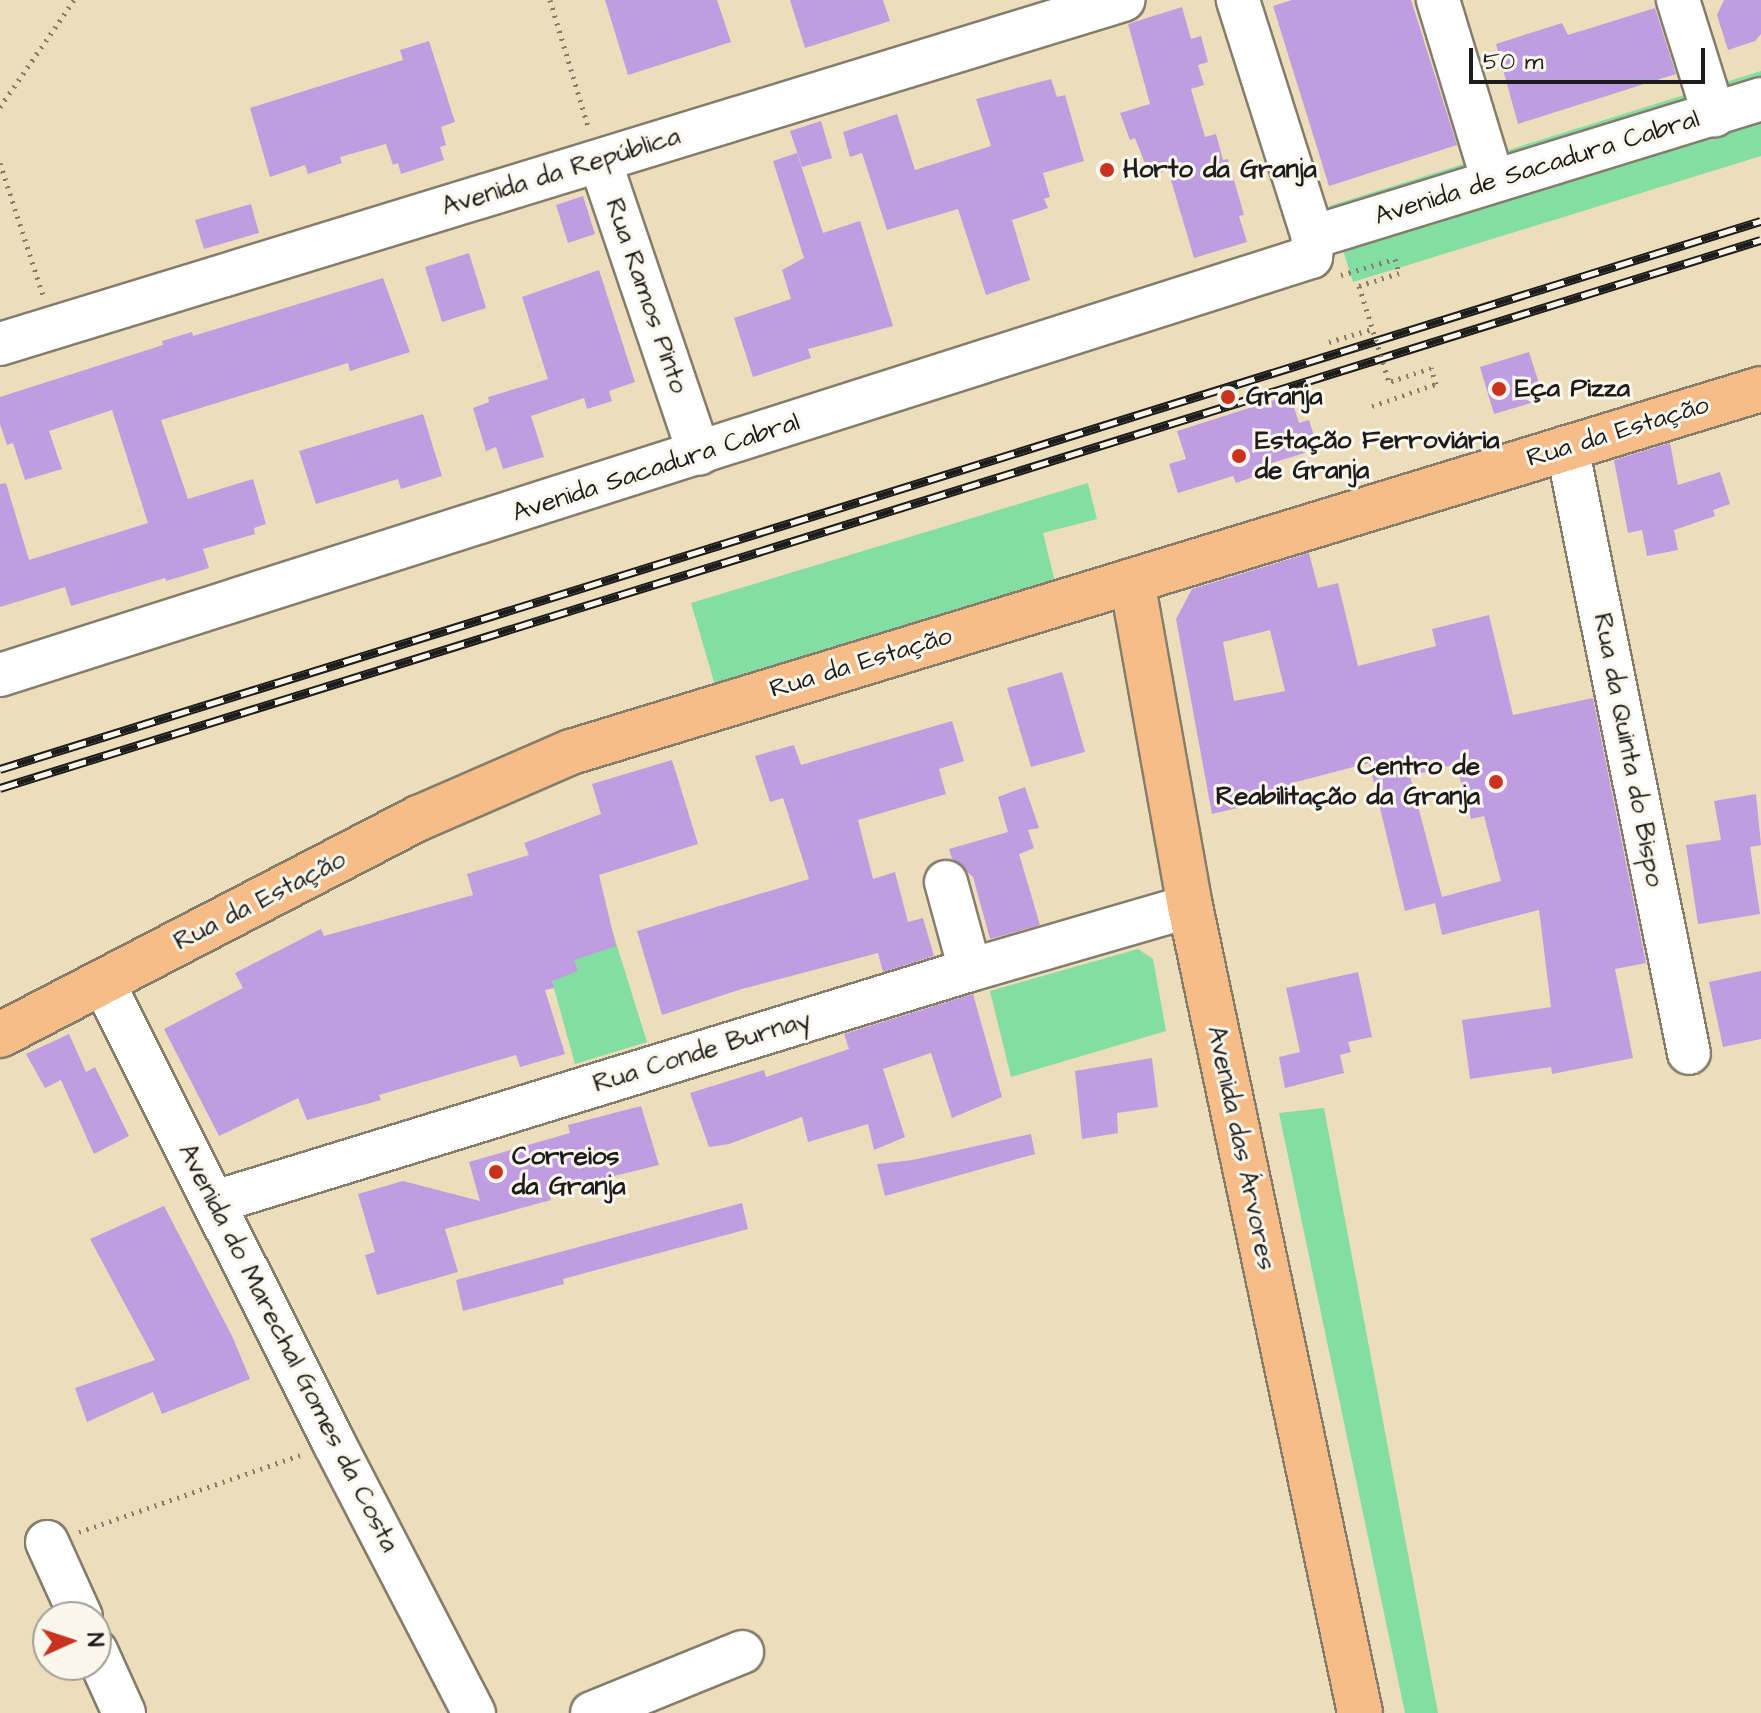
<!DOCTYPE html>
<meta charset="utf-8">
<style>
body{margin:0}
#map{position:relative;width:1761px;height:1713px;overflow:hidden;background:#eddebb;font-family:"Architects Daughter",sans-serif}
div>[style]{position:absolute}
.green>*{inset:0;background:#84dda2}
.building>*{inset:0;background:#c09de0}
.path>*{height:5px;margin-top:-2.5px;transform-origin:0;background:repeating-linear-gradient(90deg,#847d6c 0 2px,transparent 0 8px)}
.roads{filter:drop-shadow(2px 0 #847d6c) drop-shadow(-2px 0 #847d6c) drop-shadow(0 2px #847d6c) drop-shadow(0 -2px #847d6c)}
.minor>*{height:42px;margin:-21px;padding:0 21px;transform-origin:21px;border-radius:21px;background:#fff}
.major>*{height:44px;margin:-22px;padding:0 22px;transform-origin:22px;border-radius:22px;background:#f7bd88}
.rail>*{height:9px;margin-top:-4.5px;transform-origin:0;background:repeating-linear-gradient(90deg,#fbf7ec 0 18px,#1c1c1c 0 36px);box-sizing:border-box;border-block:2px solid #1c1c1c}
.path-bridge>*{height:5px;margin-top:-2.5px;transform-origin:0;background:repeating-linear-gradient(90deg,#847d6c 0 2px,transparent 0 8px)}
.dots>*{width:22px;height:22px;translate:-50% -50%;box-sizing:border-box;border:4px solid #fbf7ec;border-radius:50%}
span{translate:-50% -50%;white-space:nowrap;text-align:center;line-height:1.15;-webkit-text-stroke:6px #fbf7ec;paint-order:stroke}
.street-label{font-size:26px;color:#1c1c1c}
.poi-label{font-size:26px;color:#1c1c1c;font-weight:700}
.left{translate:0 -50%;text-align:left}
.right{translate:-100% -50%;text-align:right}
.north{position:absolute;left:32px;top:1601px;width:80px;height:80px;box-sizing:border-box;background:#fbf7ec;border:2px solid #a29f99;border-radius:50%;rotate:87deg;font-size:22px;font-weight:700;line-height:32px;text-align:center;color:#1c1c1c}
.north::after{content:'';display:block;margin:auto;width:28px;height:36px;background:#c8321e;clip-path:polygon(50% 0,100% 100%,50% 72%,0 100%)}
.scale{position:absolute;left:1469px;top:48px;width:236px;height:36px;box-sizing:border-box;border:4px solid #1c1c1c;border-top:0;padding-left:10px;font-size:24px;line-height:28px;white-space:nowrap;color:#1c1c1c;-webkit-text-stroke:6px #fbf7ec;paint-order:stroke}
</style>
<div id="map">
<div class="green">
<div style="clip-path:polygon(1761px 71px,1761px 156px,1353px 282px,1329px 206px)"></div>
<div style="clip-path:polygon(1088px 483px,1097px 519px,1043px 533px,1057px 590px,717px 692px,691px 603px)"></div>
<div style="clip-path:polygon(613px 933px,647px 1042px,575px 1064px,545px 956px)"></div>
<div style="clip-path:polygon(1138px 949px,1153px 959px,1166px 1031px,1011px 1077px,990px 991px)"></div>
<div style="clip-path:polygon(1324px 1108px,1438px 1713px,1405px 1713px,1279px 1113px)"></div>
</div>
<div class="building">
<div style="clip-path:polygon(605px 0,717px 0,731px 42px,628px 75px)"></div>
<div style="clip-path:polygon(790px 0,883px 0,890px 21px,805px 48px)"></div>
<div style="clip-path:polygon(1292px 0,1411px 0,1457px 145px,1329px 186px,1273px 6px)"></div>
<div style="clip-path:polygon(1724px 0,1761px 0,1761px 34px,1755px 41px,1728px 50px,1717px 15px)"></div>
<div style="clip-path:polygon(1182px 7px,1191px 39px,1201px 36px,1208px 62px,1198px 65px,1204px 85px,1191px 89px,1205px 137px,1216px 134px,1223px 160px,1228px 159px,1244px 215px,1239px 216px,1247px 242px,1194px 258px,1168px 170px,1150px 176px,1135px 138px,1130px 140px,1120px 113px,1150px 104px,1128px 24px)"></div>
<div style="clip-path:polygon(1655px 8px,1676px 74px,1518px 124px,1496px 44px,1562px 23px,1568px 35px)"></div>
<div style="clip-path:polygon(429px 41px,455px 122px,441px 127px,446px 145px,440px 147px,444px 160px,401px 174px,398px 163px,393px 165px,386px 144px,340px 157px,342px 163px,308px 174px,305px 165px,270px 177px,250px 108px,403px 60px,400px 50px)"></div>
<div style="clip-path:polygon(1051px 79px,1057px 97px,1065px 95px,1084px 161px,1043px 173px,1050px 197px,1044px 199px,1048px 208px,1012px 220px,1030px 280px,986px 295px,958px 209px,887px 230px,862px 153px,850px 157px,843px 132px,897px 114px,915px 170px,991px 146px,976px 99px)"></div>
<div style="clip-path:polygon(821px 121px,832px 158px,802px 167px,790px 131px)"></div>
<div style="clip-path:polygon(797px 153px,823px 233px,860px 221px,893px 326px,808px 349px,811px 358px,753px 377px,734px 318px,791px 299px,782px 270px,804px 258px,773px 161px)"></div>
<div style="clip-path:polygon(583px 196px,595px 234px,568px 243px,556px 205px)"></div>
<div style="clip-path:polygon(251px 204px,259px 233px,204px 249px,195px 220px)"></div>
<div style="clip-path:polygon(469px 253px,486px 308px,442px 322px,425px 267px)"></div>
<div style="clip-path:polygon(599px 270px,635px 382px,609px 391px,612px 401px,587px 409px,584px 398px,531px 416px,544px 457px,503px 469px,496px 447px,486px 451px,473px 408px,489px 402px,488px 397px,548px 379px,522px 297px)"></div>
<div style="clip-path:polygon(383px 278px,410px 352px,350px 371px,348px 363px,161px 420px,188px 499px,253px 479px,266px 524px,254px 528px,255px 534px,203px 549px,209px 568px,166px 581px,165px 578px,71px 606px,65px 587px,0 607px,0 484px,6px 483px,29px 560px,148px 523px,112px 410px,49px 431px,62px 469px,25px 480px,13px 443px,7px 445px,0 424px,0 397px,163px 345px,162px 341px,192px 332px,193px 336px)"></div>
<div style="clip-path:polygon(1529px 352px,1544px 399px,1494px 414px,1480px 367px)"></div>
<div style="clip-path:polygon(1290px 395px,1299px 423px,1309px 420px,1318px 449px,1268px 464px,1270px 471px,1236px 483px,1233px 476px,1178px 493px,1169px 464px,1186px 459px,1177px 431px)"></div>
<div style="clip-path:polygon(423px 414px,442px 476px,401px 489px,398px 479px,316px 504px,299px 451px)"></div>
<div style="clip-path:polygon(1670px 443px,1678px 485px,1720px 472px,1730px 504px,1713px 510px,1715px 516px,1674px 530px,1678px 550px,1647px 556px,1642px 530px,1628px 533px,1614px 460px)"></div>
<div style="clip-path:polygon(evenodd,1309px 553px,1318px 588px,1338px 583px,1358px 666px,1436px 646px,1432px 629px,1489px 615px,1513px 715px,1593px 698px,1646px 963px,1615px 969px,1633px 1058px,1552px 1074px,1551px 1067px,1470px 1079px,1462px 1020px,1551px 1007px,1539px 910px,1442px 935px,1435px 903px,1405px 911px,1369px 763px,1292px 783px,1292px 795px,1212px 814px,1176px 619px,1192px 589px,1309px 553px,1270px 630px,1285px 691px,1234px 701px,1223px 642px,1270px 630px,1309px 553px,1456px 764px,1471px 819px,1484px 816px,1501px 881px,1442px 897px,1410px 776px,1456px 764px)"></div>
<div style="clip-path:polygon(1062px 672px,1085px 752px,1031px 767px,1007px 688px)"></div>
<div style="clip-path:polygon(952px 721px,964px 761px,939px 769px,946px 794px,858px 820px,873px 879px,895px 872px,908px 922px,923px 918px,934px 956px,883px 972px,878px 953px,742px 989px,662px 1015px,637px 931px,809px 879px,783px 798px,770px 802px,755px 756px,794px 745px,801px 765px)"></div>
<div style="clip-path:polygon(672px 760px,698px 844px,599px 875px,616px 946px,574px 960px,578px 971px,552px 981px,554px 988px,545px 990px,565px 1054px,520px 1067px,516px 1055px,379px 1095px,381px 1100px,307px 1120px,298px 1098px,219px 1136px,164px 1029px,243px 988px,235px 973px,321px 929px,324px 936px,473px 895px,467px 874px,529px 855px,524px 843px,601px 814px,592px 784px)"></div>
<div style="clip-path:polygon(1025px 787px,1039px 828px,1028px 830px,1034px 848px,1019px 854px,1040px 925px,990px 939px,973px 877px,952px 859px,949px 849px,1008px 832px,998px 797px)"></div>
<div style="clip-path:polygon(1756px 794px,1761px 845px,1750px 847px,1760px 914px,1698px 924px,1686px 845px,1721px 840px,1714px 801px)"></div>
<div style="clip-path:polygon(1761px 971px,1761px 1039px,1723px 1047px,1709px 982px)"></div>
<div style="clip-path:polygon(1358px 972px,1372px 1037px,1348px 1042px,1351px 1052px,1340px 1055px,1344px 1073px,1285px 1088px,1279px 1057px,1300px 1052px,1286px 988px)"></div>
<div style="clip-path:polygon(973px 994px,1002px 1097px,952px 1118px,931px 1053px,883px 1069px,905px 1137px,874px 1150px,868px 1124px,808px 1142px,802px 1117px,729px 1144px,709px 1147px,690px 1093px,764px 1070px,766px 1077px,849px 1049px,844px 1034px)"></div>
<div style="clip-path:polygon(69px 1034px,86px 1072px,95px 1067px,129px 1136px,94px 1154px,61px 1080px,45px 1088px,26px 1054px)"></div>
<div style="clip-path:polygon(1152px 1058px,1158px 1107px,1117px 1113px,1118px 1133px,1082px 1139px,1075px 1071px)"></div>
<div style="clip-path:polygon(641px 1106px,659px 1165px,549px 1192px,551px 1200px,445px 1229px,458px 1272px,377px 1295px,365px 1255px,375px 1252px,358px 1194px,403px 1181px,480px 1201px,469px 1162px,570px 1133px,568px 1125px)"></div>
<div style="clip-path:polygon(1031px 1134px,1035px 1154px,885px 1196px,877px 1164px,913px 1160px)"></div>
<div style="clip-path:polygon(742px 1203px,748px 1229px,563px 1279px,564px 1284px,463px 1311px,456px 1280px)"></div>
<div style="clip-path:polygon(164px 1206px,232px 1336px,250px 1379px,162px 1414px,153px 1392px,87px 1422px,75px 1388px,155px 1360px,90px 1239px)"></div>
</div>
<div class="path">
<div style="left:550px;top:0;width:132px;rotate:73.2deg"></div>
<div style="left:0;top:107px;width:130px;rotate:-55.3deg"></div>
<div style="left:0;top:163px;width:139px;rotate:72deg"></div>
<div style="left:1341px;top:275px;width:56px;rotate:-16.5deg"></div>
<div style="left:1395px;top:259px;width:15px;rotate:74deg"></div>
<div style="left:1399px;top:273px;width:42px;rotate:162deg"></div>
<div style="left:1329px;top:342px;width:45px;rotate:-16.8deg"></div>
<div style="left:1372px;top:406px;width:68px;rotate:-19deg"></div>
<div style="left:1436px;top:384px;width:17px;rotate:-107deg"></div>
<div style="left:1431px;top:368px;width:44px;rotate:161.6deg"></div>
<div style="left:79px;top:1532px;width:234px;rotate:-19.2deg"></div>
</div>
<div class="roads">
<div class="minor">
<div style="left:1438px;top:0;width:189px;rotate:73.1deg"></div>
<div style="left:1678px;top:0;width:121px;rotate:72.6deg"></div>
<div style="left:600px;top:161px;width:309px;rotate:71.3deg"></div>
<div style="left:1313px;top:237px;width:469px;rotate:-17.1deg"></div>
<div style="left:0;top:344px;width:1175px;rotate:-17.03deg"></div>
<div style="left:1567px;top:447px;width:618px;rotate:78.62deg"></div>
<div style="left:0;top:675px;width:1376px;rotate:-17.68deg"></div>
<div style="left:1311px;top:257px;width:20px;rotate:-84deg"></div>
<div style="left:1313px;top:237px;width:249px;rotate:-107.6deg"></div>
<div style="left:946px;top:882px;width:91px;rotate:74.7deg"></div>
<div style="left:103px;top:982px;width:516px;rotate:63.39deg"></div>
<div style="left:334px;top:1443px;width:304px;rotate:62.6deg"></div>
<div style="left:215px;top:1202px;width:790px;rotate:-17.08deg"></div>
<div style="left:970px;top:970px;width:229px;rotate:-16.2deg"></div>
<div style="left:47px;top:1542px;width:82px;rotate:65.6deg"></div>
<div style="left:96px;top:1651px;width:68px;rotate:65.7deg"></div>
<div style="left:592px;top:1713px;width:162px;rotate:-22.1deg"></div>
</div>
<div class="major">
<div style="left:1132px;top:581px;width:330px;rotate:79.9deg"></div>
<div style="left:1190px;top:906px;width:825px;rotate:78.1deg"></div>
<div style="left:0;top:1035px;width:472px;rotate:-27.4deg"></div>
<div style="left:419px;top:818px;width:166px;rotate:-23.5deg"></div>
<div style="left:571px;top:752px;width:1244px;rotate:-16.96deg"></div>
</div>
</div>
<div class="rail">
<div style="left:0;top:769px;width:1844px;rotate:-17.29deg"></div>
<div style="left:0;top:788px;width:1844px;rotate:-17.29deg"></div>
</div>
<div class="path-bridge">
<div style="left:1359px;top:286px;width:101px;rotate:72.6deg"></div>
</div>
<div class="dots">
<div style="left:1107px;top:170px;background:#c8321e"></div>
<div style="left:1499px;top:389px;background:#c8321e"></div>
<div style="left:1228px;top:397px;background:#c8321e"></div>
<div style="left:1239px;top:456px;background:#c8321e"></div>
<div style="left:1496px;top:782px;background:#c8321e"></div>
<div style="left:496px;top:1172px;background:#c8321e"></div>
</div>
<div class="street-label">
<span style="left:1537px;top:168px;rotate:-17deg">Avenida de Sacadura Cabral</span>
<span style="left:561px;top:172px;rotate:-17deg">Avenida da República</span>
<span style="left:646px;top:296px;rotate:71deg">Rua Ramos Pinto</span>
<span style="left:1618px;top:432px;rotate:-17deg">Rua da Estação</span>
<span style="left:656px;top:468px;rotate:-18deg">Avenida Sacadura Cabral</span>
<span style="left:861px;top:663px;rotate:-17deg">Rua da Estação</span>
<span style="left:1628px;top:750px;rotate:79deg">Rua da Quinta do Bispo</span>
<span style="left:260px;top:901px;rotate:-27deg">Rua da Estação</span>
<span style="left:702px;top:1052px;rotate:-17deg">Rua Conde Burnay</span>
<span style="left:1241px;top:1148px;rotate:78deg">Avenida das Árvores</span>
<span style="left:288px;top:1348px;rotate:63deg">Avenida do Marechal Gomes da Costa</span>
</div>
<div class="poi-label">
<span class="left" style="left:1123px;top:170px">Horto da Granja</span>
<span class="left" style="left:1515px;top:389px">Eça Pizza</span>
<span class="left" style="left:1246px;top:397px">Granja</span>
<span class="left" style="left:1255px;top:456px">Estação Ferroviária<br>de Granja</span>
<span class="right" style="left:1480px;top:782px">Centro de<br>Reabilitação da Granja</span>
<span class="left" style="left:512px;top:1172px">Correios<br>da Granja</span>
</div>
<div class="north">N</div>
<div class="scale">50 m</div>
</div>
